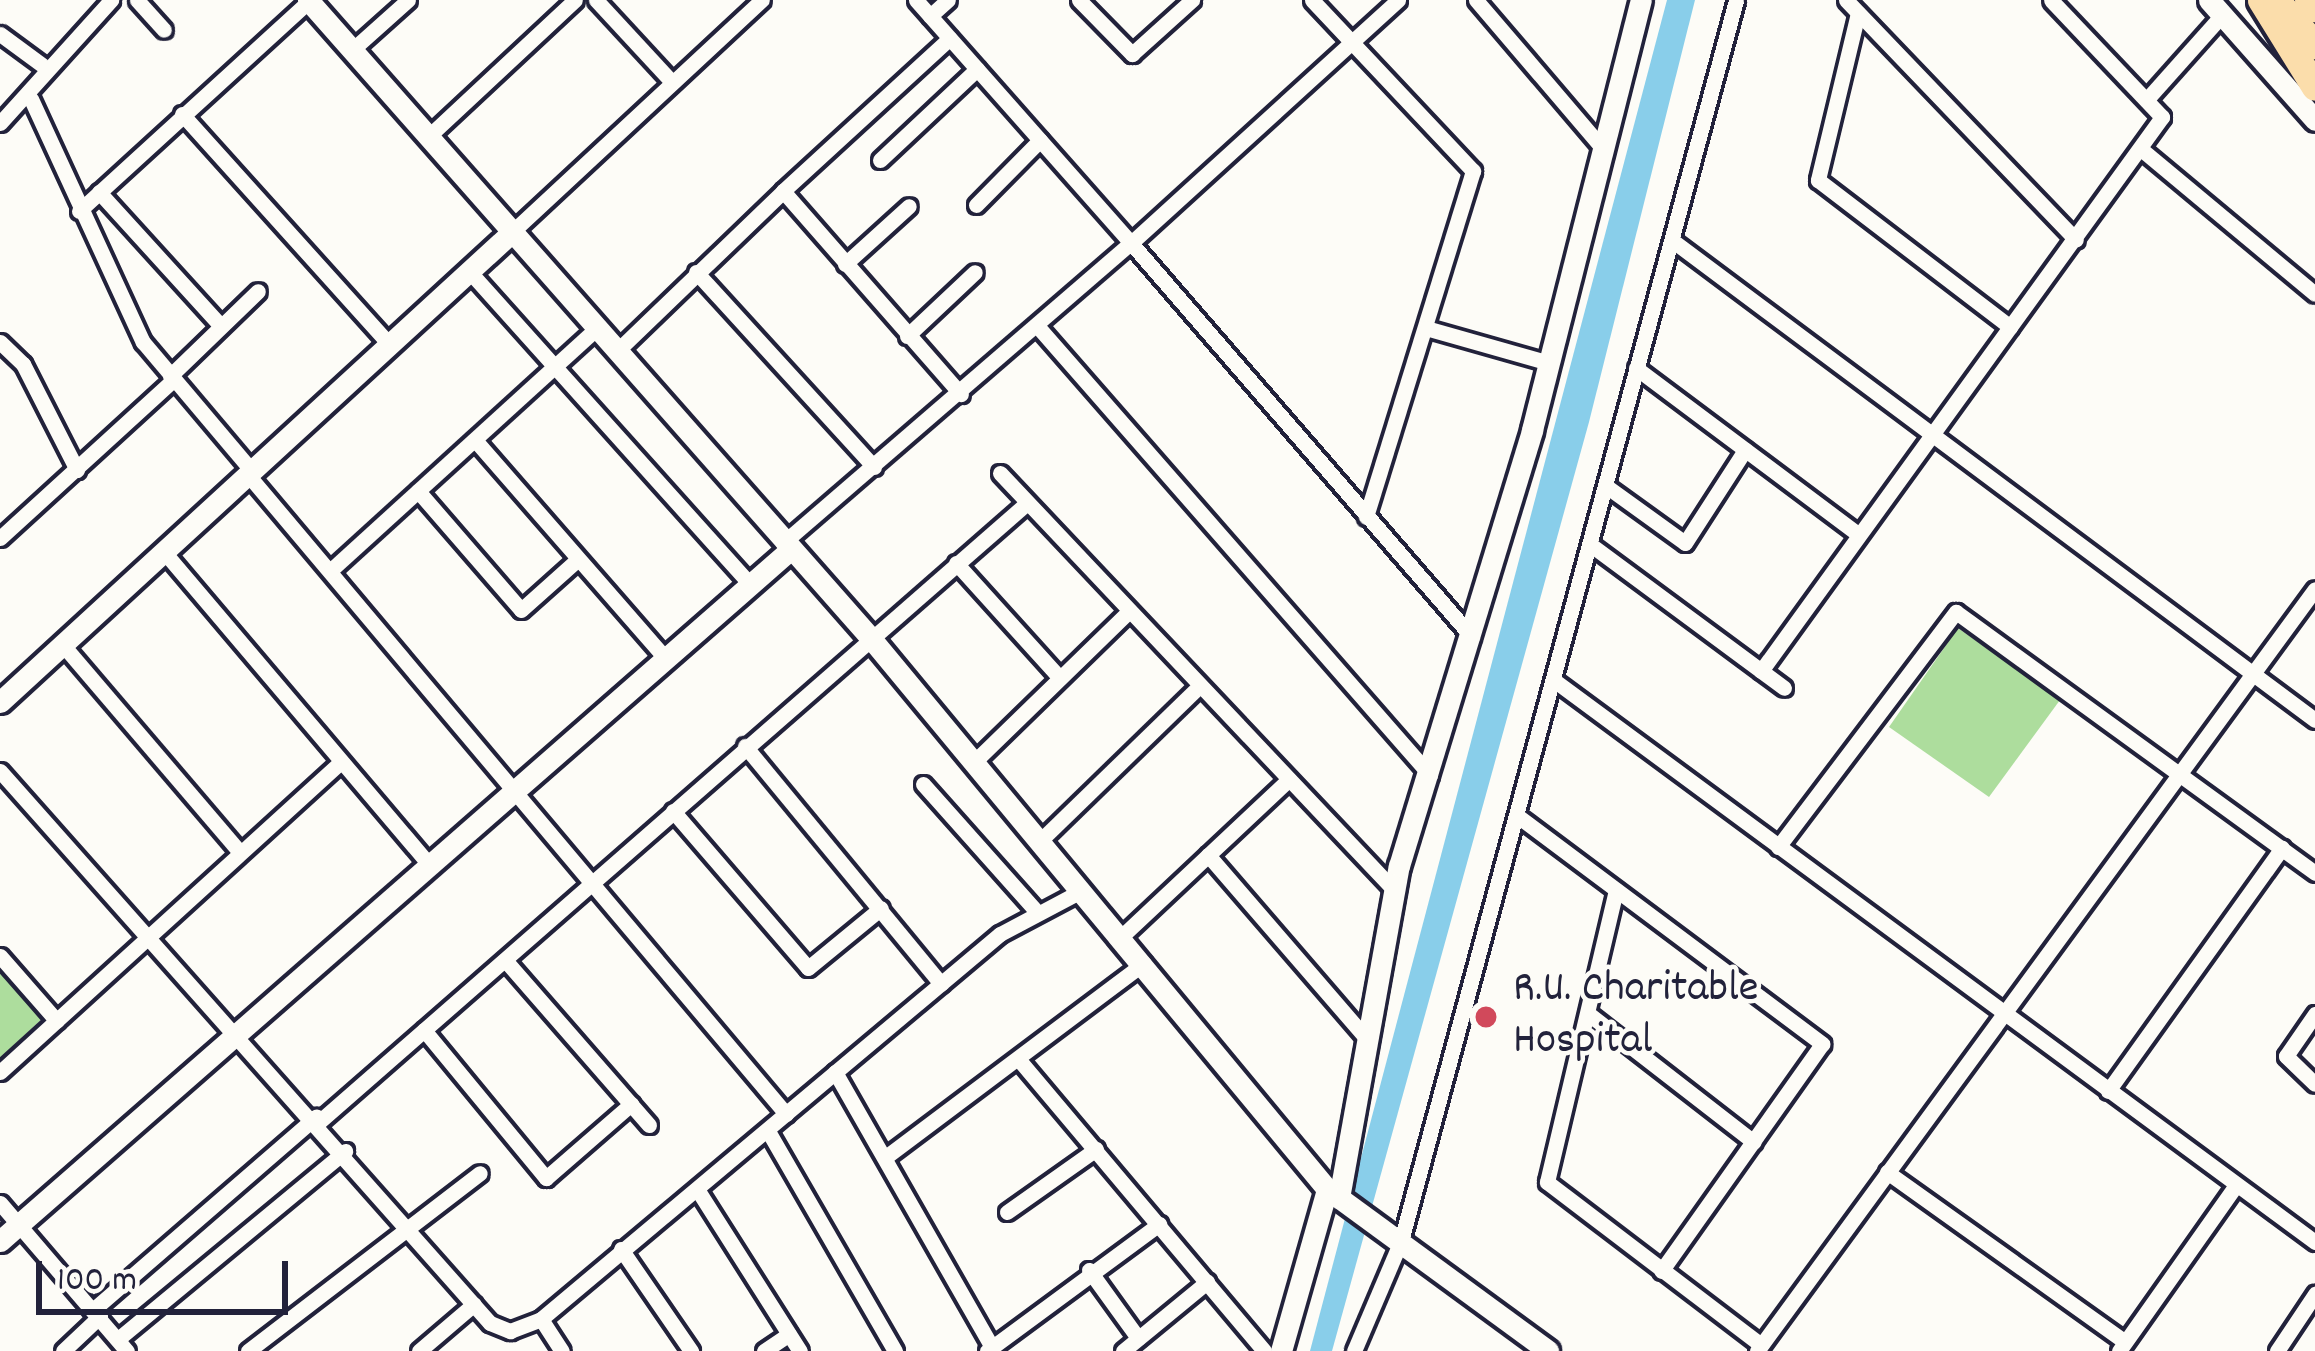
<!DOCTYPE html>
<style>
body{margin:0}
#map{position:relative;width:2315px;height:1351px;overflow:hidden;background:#fdfcf7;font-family:Dekko,sans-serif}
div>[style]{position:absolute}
.green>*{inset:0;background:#addd9d}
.water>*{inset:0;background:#89ceea}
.roads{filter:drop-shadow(3px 0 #22223b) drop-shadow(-3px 0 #22223b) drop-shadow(0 3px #22223b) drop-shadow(0 -3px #22223b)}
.street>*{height:15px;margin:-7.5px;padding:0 7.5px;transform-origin:7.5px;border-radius:7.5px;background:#fdfcf7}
.secondary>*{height:21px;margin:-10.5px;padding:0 10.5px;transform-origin:10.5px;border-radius:10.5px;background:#fdfcf7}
.highway>*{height:27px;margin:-13.5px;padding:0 13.5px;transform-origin:13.5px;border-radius:13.5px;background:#fbddab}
.dots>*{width:33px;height:33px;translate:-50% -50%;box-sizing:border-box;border:6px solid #fdfcf7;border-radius:50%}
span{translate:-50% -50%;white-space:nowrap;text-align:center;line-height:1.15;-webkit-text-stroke:9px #fdfcf7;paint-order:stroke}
.poi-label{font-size:45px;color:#22223b}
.left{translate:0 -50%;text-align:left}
.scale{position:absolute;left:36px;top:1261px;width:252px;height:54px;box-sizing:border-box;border:6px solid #22223b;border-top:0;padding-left:15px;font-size:36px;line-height:42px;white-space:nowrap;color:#22223b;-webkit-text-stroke:9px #fdfcf7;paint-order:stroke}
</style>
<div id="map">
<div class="green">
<div style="clip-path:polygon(1958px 628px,2060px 700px,1989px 797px,1889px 727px)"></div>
<div style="clip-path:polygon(0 969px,43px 1018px,0 1058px)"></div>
</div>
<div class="water">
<div style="clip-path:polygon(1667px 0,1695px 0,1589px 422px,1332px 1351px,1310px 1351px)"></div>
</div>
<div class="roads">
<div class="street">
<div style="left:137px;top:0;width:40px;rotate:48deg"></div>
<div style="left:596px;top:0;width:109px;rotate:47.2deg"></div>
<div style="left:916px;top:0;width:324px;rotate:48.5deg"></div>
<div style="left:1131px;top:243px;width:361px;rotate:-42.3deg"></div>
<div style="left:1079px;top:0;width:76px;rotate:45.5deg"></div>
<div style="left:1132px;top:54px;width:81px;rotate:-42deg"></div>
<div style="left:1312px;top:0;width:235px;rotate:46.7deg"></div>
<div style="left:1473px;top:171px;width:362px;rotate:107.2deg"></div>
<div style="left:1476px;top:0;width:197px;rotate:49.5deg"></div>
<div style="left:1846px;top:0;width:332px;rotate:46.2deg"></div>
<div style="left:1858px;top:13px;width:172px;rotate:103.5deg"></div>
<div style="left:1818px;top:180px;width:242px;rotate:37.4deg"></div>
<div style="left:930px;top:16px;width:24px;rotate:-42deg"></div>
<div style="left:0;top:34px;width:52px;rotate:36.4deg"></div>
<div style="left:352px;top:50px;width:75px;rotate:-41.8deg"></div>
<div style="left:2149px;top:97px;width:110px;rotate:-48.3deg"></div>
<div style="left:31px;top:99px;width:268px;rotate:65.3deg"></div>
<div style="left:143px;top:342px;width:170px;rotate:49.8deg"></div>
<div style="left:182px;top:114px;width:309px;rotate:48deg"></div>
<div style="left:0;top:123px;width:166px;rotate:-47.9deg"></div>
<div style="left:430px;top:135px;width:198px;rotate:-43deg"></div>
<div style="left:2141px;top:149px;width:226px;rotate:39.8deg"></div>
<div style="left:880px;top:160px;width:133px;rotate:-43.2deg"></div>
<div style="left:783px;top:191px;width:226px;rotate:-42.5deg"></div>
<div style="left:99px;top:192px;width:181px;rotate:47.7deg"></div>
<div style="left:976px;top:205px;width:91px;rotate:-45.4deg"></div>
<div style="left:79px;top:211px;width:311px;rotate:-42.4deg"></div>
<div style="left:512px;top:232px;width:341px;rotate:-42.9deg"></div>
<div style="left:1673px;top:241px;width:801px;rotate:36.73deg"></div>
<div style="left:845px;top:264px;width:86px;rotate:-42.2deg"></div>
<div style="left:469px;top:271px;width:421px;rotate:48.1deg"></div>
<div style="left:696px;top:272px;width:264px;rotate:47.6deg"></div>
<div style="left:1039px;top:328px;width:594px;rotate:48.82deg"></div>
<div style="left:1426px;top:328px;width:129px;rotate:15.8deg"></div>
<div style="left:907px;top:336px;width:93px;rotate:-43.3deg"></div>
<div style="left:0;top:342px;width:32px;rotate:44deg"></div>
<div style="left:23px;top:364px;width:119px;rotate:63deg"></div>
<div style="left:617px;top:351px;width:231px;rotate:-43.9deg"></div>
<div style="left:783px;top:191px;width:270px;rotate:48.8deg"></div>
<div style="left:1636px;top:368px;width:277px;rotate:36.8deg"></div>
<div style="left:170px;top:376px;width:122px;rotate:-44deg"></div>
<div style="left:475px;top:440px;width:288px;rotate:48.9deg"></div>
<div style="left:1000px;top:473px;width:574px;rotate:46.62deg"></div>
<div style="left:249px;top:476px;width:834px;rotate:49.91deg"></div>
<div style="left:1606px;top:486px;width:97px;rotate:35.8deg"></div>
<div style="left:1685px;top:543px;width:111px;rotate:-57.2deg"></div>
<div style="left:418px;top:491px;width:157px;rotate:49.1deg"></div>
<div style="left:521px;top:610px;width:76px;rotate:-41.8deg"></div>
<div style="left:0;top:538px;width:234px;rotate:-42.4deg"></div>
<div style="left:783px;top:543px;width:459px;rotate:-40.8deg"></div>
<div style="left:1131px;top:243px;width:521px;rotate:49.12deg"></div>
<div style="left:1591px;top:545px;width:240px;rotate:36.5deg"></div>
<div style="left:165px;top:553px;width:404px;rotate:49.7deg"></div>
<div style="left:956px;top:563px;width:155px;rotate:47.9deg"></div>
<div style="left:331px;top:570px;width:360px;rotate:-42.3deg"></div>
<div style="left:63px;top:645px;width:271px;rotate:49.5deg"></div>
<div style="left:1761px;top:671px;width:684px;rotate:-54.1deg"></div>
<div style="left:2162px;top:117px;width:161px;rotate:-133.5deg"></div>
<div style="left:1555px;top:681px;width:945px;rotate:36.43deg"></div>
<div style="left:745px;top:746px;width:308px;rotate:50.5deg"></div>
<div style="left:974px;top:762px;width:212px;rotate:-44.2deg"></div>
<div style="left:0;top:771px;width:738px;rotate:48.41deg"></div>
<div style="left:490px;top:1323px;width:22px;rotate:22deg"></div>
<div style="left:510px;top:1331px;width:33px;rotate:-21deg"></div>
<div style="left:541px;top:1319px;width:599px;rotate:-39.99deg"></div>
<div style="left:1000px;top:934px;width:92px;rotate:-28deg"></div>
<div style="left:923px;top:784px;width:171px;rotate:48.3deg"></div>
<div style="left:673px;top:811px;width:207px;rotate:49.3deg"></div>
<div style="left:808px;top:968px;width:94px;rotate:-39.4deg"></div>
<div style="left:1519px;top:817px;width:379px;rotate:36.8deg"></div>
<div style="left:1822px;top:1044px;width:278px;rotate:125.3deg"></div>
<div style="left:1041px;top:840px;width:214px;rotate:-44.2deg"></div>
<div style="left:1778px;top:847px;width:295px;rotate:-52.9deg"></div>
<div style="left:1956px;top:612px;width:444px;rotate:36deg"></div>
<div style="left:1208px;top:855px;width:243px;rotate:49.2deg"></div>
<div style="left:1616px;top:890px;width:300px;rotate:103.3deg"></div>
<div style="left:1547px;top:1182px;width:269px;rotate:37.3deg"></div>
<div style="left:1122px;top:936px;width:229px;rotate:-43.2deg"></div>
<div style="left:0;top:956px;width:86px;rotate:48.8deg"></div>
<div style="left:505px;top:960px;width:219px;rotate:48.9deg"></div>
<div style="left:2315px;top:1014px;width:51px;rotate:124.6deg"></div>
<div style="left:2286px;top:1056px;width:40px;rotate:44deg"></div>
<div style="left:1590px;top:1015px;width:207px;rotate:37.8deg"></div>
<div style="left:424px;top:1030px;width:192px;rotate:50.5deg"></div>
<div style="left:546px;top:1178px;width:113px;rotate:-41deg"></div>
<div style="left:1020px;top:1061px;width:379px;rotate:49.9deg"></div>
<div style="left:0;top:1072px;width:461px;rotate:-42.3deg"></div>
<div style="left:835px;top:1072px;width:317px;rotate:60.3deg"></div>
<div style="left:2108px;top:1091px;width:299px;rotate:-54.4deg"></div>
<div style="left:320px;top:1121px;width:939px;rotate:-41.16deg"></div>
<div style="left:768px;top:1131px;width:254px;rotate:60deg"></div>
<div style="left:887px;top:1156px;width:321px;rotate:-36.9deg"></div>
<div style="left:1887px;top:1172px;width:292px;rotate:35.5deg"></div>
<div style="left:697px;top:1189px;width:192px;rotate:57.6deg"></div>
<div style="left:0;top:1203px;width:195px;rotate:49.4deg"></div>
<div style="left:1007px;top:1212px;width:109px;rotate:-35.3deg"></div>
<div style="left:621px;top:1249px;width:124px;rotate:55.5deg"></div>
<div style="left:1089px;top:1270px;width:84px;rotate:54.2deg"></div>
<div style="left:94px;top:1309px;width:294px;rotate:-40.9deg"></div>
<div style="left:541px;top:1319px;width:38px;rotate:57deg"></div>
<div style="left:118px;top:1339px;width:295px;rotate:-39.6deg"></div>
<div style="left:63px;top:1351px;width:51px;rotate:-43.4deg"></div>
<div style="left:248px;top:1351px;width:292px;rotate:-37.5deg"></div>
<div style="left:419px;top:1351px;width:72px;rotate:-40.5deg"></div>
<div style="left:764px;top:1351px;width:30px;rotate:-34deg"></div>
<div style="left:987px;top:1351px;width:214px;rotate:-36.4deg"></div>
<div style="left:1123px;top:1351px;width:109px;rotate:-39.4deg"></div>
<div style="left:1354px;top:1351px;width:120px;rotate:-66.9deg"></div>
<div style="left:1401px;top:1241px;width:1285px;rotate:-74.89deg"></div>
<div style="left:1757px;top:1351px;width:944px;rotate:-53.79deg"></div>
<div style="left:2119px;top:1351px;width:203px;rotate:-54.8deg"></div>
<div style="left:2277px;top:1351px;width:69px;rotate:-56.3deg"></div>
</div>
<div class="secondary">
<div style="left:308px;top:0;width:848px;rotate:48.59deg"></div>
<div style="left:869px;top:636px;width:718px;rotate:50.37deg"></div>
<div style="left:1327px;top:1189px;width:274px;rotate:36.2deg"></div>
<div style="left:2209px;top:0;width:160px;rotate:48.5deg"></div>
<div style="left:0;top:702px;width:695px;rotate:-42.55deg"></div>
<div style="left:1339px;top:1198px;width:337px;rotate:-79.8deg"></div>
<div style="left:1399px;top:866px;width:456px;rotate:-73deg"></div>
<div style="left:1532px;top:430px;width:444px;rotate:-75.8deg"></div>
<div style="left:0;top:1241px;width:1050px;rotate:-41.18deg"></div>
<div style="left:1281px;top:1351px;width:168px;rotate:-74.1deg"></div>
</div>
<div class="highway">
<div style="left:2261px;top:0;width:102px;rotate:58.2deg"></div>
<div style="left:2276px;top:0;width:60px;rotate:49.1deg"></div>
<div style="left:2308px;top:0;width:11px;rotate:49deg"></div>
</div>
</div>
<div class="dots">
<div style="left:1486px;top:1017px;background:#d1495b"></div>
</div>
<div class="poi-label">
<span class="left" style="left:1513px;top:1017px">R.U. Charitable<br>Hospital</span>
</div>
<div class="scale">100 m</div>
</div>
